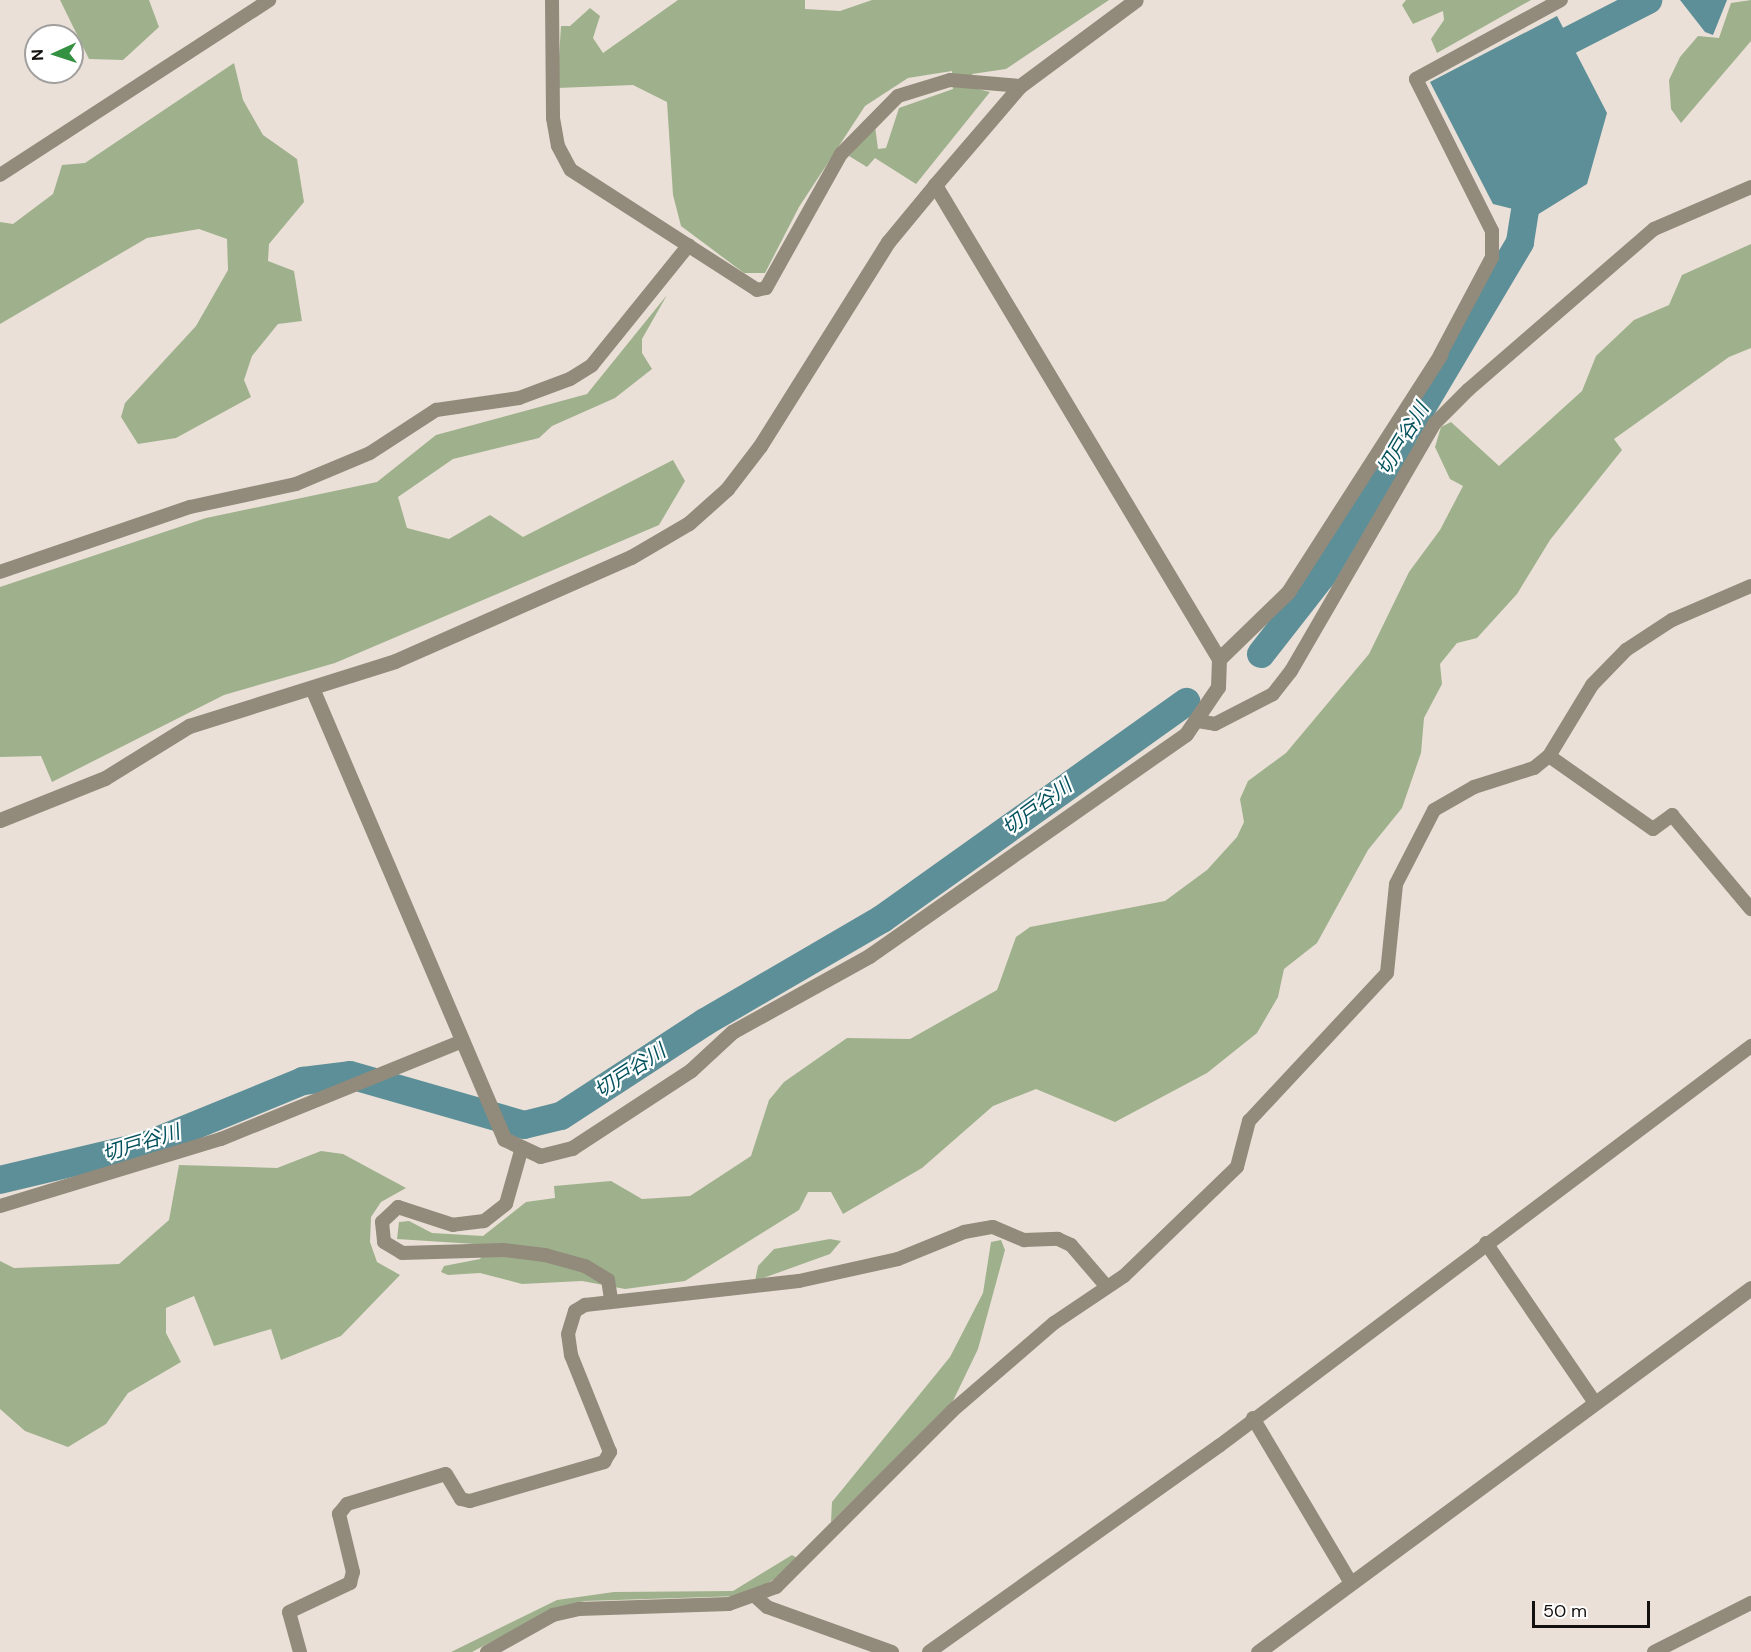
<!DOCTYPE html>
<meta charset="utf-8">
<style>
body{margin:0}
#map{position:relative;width:1751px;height:1652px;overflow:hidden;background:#ebe0d7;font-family:"DM Sans","Noto Sans JP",sans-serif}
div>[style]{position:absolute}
.forest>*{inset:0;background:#9eb18c}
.water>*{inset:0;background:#5d8f98}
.river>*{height:28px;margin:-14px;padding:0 14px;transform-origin:14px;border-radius:14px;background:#5d8f98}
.minor>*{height:14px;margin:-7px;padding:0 7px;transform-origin:7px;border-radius:7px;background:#928b7b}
.tertiary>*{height:15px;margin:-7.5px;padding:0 7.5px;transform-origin:7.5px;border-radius:7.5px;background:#928b7b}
span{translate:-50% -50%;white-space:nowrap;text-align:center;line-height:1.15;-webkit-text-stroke:4.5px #fff;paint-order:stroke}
.water-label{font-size:20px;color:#04525d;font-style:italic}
.north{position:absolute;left:24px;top:24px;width:60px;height:60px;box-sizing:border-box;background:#fff;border:2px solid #a19f9e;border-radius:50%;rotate:267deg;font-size:16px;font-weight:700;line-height:24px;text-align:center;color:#14100d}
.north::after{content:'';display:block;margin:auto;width:21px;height:27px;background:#359142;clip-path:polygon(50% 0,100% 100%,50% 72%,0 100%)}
.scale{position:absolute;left:1532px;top:1601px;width:118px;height:27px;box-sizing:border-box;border:3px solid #14100d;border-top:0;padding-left:8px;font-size:18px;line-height:21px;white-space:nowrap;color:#14100d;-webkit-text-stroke:4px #fff;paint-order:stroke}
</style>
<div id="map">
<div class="forest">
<div style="clip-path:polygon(60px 0,149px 0,159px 27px,123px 60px,89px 59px)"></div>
<div style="clip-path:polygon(678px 0,805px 0,805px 9px,840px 11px,872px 0,1109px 0,1006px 69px,972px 74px,974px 88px,990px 92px,916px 184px,875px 158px,867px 167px,849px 156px,875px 126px,878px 149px,886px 148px,899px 108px,953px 89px,952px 71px,908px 78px,865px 106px,799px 207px,765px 273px,744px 273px,681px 226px,673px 195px,667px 102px,633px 85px,557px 88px,561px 26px,570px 26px,590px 8px,600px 16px,593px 38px,603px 53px)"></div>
<div style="clip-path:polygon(1406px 0,1531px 0,1437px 53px,1431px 39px,1444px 20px,1443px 11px,1413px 24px,1402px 5px)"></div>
<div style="clip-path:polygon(1751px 0,1751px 41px,1681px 123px,1671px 109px,1669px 80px,1680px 57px,1698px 36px,1719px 38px,1731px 3px)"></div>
<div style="clip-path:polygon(234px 63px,243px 100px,263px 135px,297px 159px,304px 202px,269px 244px,268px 261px,294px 271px,302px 321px,278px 324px,252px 356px,244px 380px,251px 397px,176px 438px,138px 444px,121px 417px,125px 403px,196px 326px,228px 270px,227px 239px,199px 229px,147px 238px,0 324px,0 222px,13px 224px,53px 194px,62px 165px,85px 163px)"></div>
<div style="clip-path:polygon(1751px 244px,1751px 348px,1729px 357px,1614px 439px,1622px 450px,1550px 540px,1517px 594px,1477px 638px,1457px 643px,1440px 664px,1442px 684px,1424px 718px,1421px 753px,1402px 808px,1368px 850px,1317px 943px,1284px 969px,1278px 997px,1257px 1033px,1207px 1073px,1115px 1122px,1036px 1089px,993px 1106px,922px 1168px,843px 1214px,831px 1192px,808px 1192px,799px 1210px,685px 1281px,625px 1289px,582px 1281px,522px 1284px,480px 1273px,448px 1275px,441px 1272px,444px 1266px,480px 1259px,490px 1245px,397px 1239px,399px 1222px,409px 1221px,432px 1233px,483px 1236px,526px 1202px,555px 1198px,554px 1186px,611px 1181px,642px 1199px,690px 1196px,751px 1156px,769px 1100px,784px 1082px,847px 1038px,910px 1039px,997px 990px,1016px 937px,1030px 927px,1165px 901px,1207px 870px,1237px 837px,1244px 822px,1240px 799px,1248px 781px,1286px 753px,1369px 654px,1409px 572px,1440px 530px,1463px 486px,1450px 479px,1435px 447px,1441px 427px,1451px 422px,1499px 466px,1582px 391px,1596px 356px,1634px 320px,1669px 305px,1682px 275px)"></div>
<div style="clip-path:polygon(667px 295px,642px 339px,642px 353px,652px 369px,615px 398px,552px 426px,539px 438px,453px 459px,398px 497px,407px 528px,449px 539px,490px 515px,523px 537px,673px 460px,685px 481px,659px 525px,335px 663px,224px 695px,52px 782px,41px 756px,0 757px,0 587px,206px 518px,377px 482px,436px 435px,587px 394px)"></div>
<div style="clip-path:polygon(321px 1151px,343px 1154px,406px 1188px,381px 1202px,371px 1217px,370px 1242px,377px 1262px,400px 1275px,341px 1336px,281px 1360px,271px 1329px,214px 1346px,194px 1296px,166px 1308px,166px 1333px,181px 1362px,128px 1393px,106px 1424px,68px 1447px,25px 1431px,0 1409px,0 1261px,14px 1268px,119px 1264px,169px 1220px,179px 1165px,277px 1168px)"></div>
<div style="clip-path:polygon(830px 1239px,841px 1241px,830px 1254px,755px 1281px,758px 1266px,774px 1249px)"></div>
<div style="clip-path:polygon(1001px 1240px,1005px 1250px,978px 1349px,952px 1403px,831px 1522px,832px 1502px,950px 1357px,983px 1293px,991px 1242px)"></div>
<div style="clip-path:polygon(792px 1555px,797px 1558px,775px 1579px,741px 1596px,585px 1601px,553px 1609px,472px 1652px,451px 1652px,557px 1600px,614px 1592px,733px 1591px)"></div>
</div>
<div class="water">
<div style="clip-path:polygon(1680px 0,1727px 0,1713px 35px,1705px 32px)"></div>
<div style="clip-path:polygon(1557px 16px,1607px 113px,1587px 184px,1537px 215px,1493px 204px,1430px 82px)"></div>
</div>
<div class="river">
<div style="left:1570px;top:40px;width:88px;rotate:-27.1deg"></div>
<div style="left:1261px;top:654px;width:99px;rotate:-52deg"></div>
<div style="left:1322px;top:576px;width:388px;rotate:-59.3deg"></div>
<div style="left:1520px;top:242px;width:30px;rotate:-81deg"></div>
<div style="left:0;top:1180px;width:151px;rotate:-13.4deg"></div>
<div style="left:147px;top:1145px;width:169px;rotate:-22.3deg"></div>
<div style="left:303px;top:1081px;width:47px;rotate:-7.3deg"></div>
<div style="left:350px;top:1075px;width:181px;rotate:16deg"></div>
<div style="left:524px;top:1125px;width:38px;rotate:-14deg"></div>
<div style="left:561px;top:1116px;width:172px;rotate:-33.1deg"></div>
<div style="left:705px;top:1022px;width:205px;rotate:-30.2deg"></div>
<div style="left:882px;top:919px;width:374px;rotate:-35.5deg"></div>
</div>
<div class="minor">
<div style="left:552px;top:0;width:118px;rotate:89.5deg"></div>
<div style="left:553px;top:118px;width:28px;rotate:80deg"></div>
<div style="left:558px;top:146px;width:27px;rotate:62deg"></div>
<div style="left:571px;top:170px;width:221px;rotate:32.8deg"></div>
<div style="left:757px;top:290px;width:9px;rotate:-13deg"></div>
<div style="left:766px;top:288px;width:154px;rotate:-60.8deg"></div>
<div style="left:841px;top:154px;width:81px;rotate:-45.5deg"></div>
<div style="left:898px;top:96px;width:54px;rotate:-17.1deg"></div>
<div style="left:950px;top:80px;width:70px;rotate:4.9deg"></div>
<div style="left:0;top:175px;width:321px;rotate:-33deg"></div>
<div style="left:1440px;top:355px;width:111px;rotate:-62deg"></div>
<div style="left:1492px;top:257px;width:26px;rotate:-90deg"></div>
<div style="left:1492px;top:231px;width:170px;rotate:-116.6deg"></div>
<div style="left:1416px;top:79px;width:165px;rotate:-28.6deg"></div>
<div style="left:0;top:572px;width:201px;rotate:-18.9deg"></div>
<div style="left:190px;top:507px;width:108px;rotate:-12.2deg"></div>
<div style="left:296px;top:484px;width:80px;rotate:-22.7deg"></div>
<div style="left:370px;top:453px;width:79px;rotate:-33.1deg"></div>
<div style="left:436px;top:410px;width:84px;rotate:-8.2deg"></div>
<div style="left:519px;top:398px;width:54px;rotate:-20.4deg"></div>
<div style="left:570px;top:379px;width:26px;rotate:-32deg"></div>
<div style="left:592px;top:365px;width:154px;rotate:-51.1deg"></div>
<div style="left:1198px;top:721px;width:17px;rotate:10deg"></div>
<div style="left:1215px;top:724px;width:65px;rotate:-27.3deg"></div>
<div style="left:1273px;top:694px;width:29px;rotate:-52deg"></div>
<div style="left:1291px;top:671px;width:287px;rotate:-59.9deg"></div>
<div style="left:1435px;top:423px;width:47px;rotate:-45deg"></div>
<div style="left:1468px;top:390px;width:246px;rotate:-40.9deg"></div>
<div style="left:1654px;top:229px;width:106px;rotate:-23.4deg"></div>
<div style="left:1549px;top:756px;width:127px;rotate:35.1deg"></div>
<div style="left:1653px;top:829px;width:24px;rotate:-36deg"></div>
<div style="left:1672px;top:815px;width:123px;rotate:50deg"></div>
<div style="left:521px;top:1151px;width:55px;rotate:105.8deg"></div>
<div style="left:506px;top:1204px;width:28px;rotate:142deg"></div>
<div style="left:484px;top:1221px;width:31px;rotate:173deg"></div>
<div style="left:453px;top:1225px;width:58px;rotate:-161.9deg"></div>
<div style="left:398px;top:1207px;width:22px;rotate:137deg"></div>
<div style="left:382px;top:1222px;width:20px;rotate:84deg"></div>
<div style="left:384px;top:1242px;width:21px;rotate:31deg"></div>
<div style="left:402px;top:1253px;width:102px;rotate:-1.7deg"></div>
<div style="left:504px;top:1250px;width:41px;rotate:7deg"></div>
<div style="left:545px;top:1255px;width:41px;rotate:15.4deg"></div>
<div style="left:585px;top:1266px;width:27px;rotate:31deg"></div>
<div style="left:608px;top:1280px;width:20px;rotate:81deg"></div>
<div style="left:0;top:1206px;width:231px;rotate:-16.9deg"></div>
<div style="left:221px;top:1139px;width:260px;rotate:-22.1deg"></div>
<div style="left:1486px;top:1243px;width:190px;rotate:55.7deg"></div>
<div style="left:1253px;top:1418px;width:192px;rotate:59.3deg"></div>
<div style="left:756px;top:1597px;width:15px;rotate:42deg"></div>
<div style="left:767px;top:1607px;width:133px;rotate:19.8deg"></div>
<div style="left:300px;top:1652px;width:41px;rotate:-105.4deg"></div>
<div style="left:289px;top:1612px;width:68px;rotate:-25.4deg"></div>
<div style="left:350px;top:1583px;width:11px;rotate:-75deg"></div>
<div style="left:353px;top:1572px;width:60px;rotate:-103.6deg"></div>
<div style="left:339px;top:1514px;width:13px;rotate:-51deg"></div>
<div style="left:347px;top:1504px;width:103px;rotate:-16.9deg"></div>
<div style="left:446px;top:1474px;width:29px;rotate:59deg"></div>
<div style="left:461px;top:1499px;width:9px;rotate:13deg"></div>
<div style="left:470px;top:1501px;width:140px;rotate:-16.2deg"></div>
<div style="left:604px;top:1462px;width:12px;rotate:-59deg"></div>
<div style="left:610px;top:1452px;width:105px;rotate:-111.9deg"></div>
<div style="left:571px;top:1355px;width:21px;rotate:-98deg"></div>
<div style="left:568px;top:1334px;width:24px;rotate:-73deg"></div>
<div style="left:575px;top:1311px;width:12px;rotate:-31deg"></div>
<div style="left:585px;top:1305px;width:215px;rotate:-6.4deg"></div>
<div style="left:799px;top:1281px;width:101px;rotate:-12.5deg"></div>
<div style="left:898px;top:1259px;width:71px;rotate:-22.2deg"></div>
<div style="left:964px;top:1232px;width:29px;rotate:-10deg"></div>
<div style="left:993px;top:1227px;width:34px;rotate:23deg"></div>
<div style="left:1024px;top:1240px;width:34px;rotate:-2deg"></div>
<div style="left:1058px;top:1239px;width:14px;rotate:25deg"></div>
<div style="left:1071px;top:1245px;width:55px;rotate:49.4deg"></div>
<div style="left:487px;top:1652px;width:76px;rotate:-29.3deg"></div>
<div style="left:553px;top:1615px;width:27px;rotate:-13deg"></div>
<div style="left:579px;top:1609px;width:150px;rotate:-1.9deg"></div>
<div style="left:729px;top:1604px;width:50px;rotate:-19.9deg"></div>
<div style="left:776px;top:1587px;width:249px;rotate:-45deg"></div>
<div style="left:952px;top:1411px;width:135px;rotate:-40.8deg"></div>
<div style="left:1054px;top:1323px;width:84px;rotate:-33.9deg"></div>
<div style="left:1124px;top:1276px;width:157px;rotate:-44deg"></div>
<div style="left:1237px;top:1167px;width:48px;rotate:-75.4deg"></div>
<div style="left:1249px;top:1121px;width:202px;rotate:-47deg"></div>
<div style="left:1387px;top:973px;width:89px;rotate:-84.2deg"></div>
<div style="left:1396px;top:884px;width:83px;rotate:-62.8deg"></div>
<div style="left:1434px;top:810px;width:46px;rotate:-29.9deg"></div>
<div style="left:1474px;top:787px;width:63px;rotate:-17.6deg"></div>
<div style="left:1534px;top:768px;width:19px;rotate:-39deg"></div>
<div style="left:1549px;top:756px;width:83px;rotate:-58.8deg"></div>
<div style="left:1592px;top:685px;width:49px;rotate:-45.8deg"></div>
<div style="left:1626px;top:650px;width:55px;rotate:-33.1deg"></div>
<div style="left:1672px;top:620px;width:86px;rotate:-23.3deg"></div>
<div style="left:929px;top:1652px;width:356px;rotate:-35.4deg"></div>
<div style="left:1219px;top:1446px;width:666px;rotate:-36.94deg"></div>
<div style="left:1654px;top:1652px;width:109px;rotate:-26.8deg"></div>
</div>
<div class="tertiary">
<div style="left:1219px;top:659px;width:96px;rotate:-44.2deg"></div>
<div style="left:1288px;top:592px;width:282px;rotate:-57.3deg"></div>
<div style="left:312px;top:688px;width:490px;rotate:66.9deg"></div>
<div style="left:504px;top:1139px;width:40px;rotate:25deg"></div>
<div style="left:540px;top:1156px;width:33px;rotate:-14deg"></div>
<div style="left:572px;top:1148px;width:142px;rotate:-33.2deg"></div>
<div style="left:691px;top:1070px;width:56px;rotate:-42.8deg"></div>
<div style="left:732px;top:1032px;width:157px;rotate:-29deg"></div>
<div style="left:869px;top:956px;width:387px;rotate:-35deg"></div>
<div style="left:1186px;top:734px;width:57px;rotate:-55.8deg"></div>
<div style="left:1218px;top:687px;width:28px;rotate:-88deg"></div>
<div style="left:1219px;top:659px;width:553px;rotate:-120.93deg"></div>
<div style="left:0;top:820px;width:113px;rotate:-21.8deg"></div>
<div style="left:105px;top:778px;width:99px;rotate:-31.8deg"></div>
<div style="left:189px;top:726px;width:216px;rotate:-17.5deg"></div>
<div style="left:395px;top:661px;width:258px;rotate:-23.8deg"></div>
<div style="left:631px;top:557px;width:67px;rotate:-30.4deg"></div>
<div style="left:689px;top:523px;width:51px;rotate:-41.8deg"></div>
<div style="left:727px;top:489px;width:54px;rotate:-52.5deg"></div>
<div style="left:760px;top:446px;width:241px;rotate:-57.9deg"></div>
<div style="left:888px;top:242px;width:74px;rotate:-50.5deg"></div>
<div style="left:935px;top:185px;width:130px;rotate:-49.4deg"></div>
<div style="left:1020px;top:86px;width:144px;rotate:-36.6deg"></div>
<div style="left:1258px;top:1652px;width:613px;rotate:-36.44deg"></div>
</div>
<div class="water-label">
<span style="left:1403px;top:439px;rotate:-59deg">切戸谷川</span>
<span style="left:1037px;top:807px;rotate:-36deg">切戸谷川</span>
<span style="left:630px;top:1071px;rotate:-33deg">切戸谷川</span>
<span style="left:141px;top:1143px;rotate:-17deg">切戸谷川</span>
</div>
<div class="north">N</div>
<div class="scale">50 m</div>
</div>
